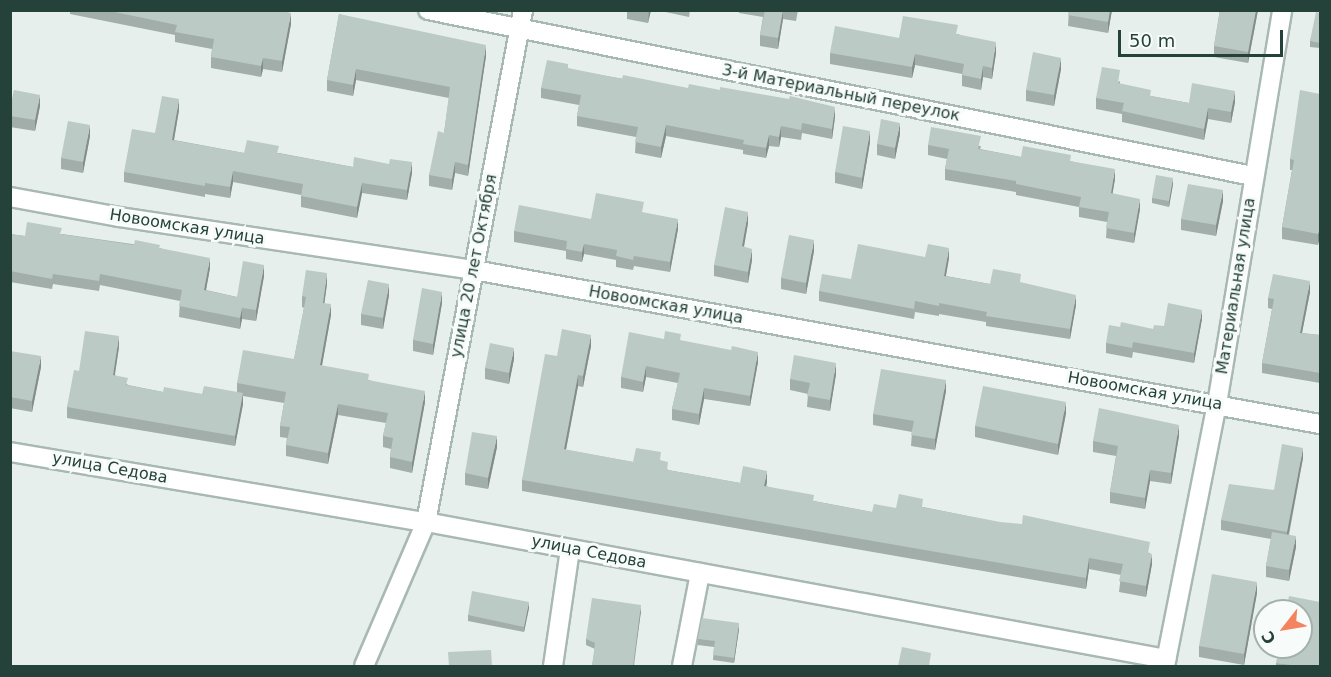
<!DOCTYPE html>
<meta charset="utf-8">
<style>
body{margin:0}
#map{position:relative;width:1331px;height:677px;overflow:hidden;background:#e6efeb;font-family:"DejaVu Sans",sans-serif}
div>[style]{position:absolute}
.roads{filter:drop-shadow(2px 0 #a8b8b2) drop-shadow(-2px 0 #a8b8b2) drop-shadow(0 2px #a8b8b2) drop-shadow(0 -2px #a8b8b2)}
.minor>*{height:18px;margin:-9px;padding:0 9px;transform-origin:9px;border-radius:9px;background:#fff}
.wall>*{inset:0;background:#a1aea9}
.shaded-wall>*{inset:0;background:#838d89}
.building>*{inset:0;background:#bbcac4}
span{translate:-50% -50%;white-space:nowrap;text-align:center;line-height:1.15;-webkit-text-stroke:6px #f7fbf9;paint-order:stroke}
.street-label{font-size:16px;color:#24423a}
.frame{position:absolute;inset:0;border:12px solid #24423a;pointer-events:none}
.north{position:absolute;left:1253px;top:599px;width:60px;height:60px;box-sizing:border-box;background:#f7fbf9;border:2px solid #a3b1ad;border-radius:50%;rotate:239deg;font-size:16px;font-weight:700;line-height:24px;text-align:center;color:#24423a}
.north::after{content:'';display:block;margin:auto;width:21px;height:27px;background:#f4845f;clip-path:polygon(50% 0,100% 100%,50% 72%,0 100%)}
.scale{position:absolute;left:1118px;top:30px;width:165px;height:27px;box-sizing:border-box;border:3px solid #24423a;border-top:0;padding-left:8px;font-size:18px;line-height:21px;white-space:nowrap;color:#24423a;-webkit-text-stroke:4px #f7fbf9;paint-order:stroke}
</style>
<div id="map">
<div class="roads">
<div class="minor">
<div style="left:428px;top:10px;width:842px;rotate:11.38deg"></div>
<div style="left:10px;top:197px;width:111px;rotate:10.4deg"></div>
<div style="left:119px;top:217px;width:359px;rotate:8.5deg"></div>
<div style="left:474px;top:270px;width:860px;rotate:10.32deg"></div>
<div style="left:10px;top:452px;width:422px;rotate:9.6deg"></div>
<div style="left:426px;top:522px;width:753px;rotate:10.49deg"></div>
<div style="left:364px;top:666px;width:157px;rotate:-66.7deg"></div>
<div style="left:426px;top:522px;width:521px;rotate:-79.27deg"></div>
<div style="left:553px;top:666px;width:118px;rotate:-81.7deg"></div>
<div style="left:682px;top:666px;width:95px;rotate:-79deg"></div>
<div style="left:1165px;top:666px;width:267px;rotate:-78.8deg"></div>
<div style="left:1217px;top:404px;width:399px;rotate:-80.6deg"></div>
</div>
</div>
<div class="wall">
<div style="clip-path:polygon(70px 10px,279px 10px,291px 24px,282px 72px,263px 69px,261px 77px,211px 68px,211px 57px,212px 49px,175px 42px,175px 35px,70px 14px)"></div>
<div style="clip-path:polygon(627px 10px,651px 10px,648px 23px,627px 19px)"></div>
<div style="clip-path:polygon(656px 10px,690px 10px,689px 17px)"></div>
<div style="clip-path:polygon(739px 10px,798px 10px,796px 21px,783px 19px,778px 49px,760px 46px,760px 35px,763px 17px,739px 13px)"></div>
<div style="clip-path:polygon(1069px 10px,1112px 10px,1108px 33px,1068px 26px)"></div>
<div style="clip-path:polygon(1220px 10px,1258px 10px,1248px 63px,1214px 57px,1214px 46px)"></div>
<div style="clip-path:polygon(1320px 13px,1320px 48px,1310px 47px,1310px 41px)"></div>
<div style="clip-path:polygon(339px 14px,486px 56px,468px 176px,455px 173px,452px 190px,429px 186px,429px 175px,444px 133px,449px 98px,356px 80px,353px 96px,327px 91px,327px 80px)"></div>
<div style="clip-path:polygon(958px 34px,996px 53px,992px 79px,983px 77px,981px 90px,962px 86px,962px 74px,915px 65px,912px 78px,830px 64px,830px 53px,899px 38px)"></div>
<div style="clip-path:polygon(568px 69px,835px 117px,832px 139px,802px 133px,801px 140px,781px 137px,779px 147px,769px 146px,766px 158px,743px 154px,743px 150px,666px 136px,661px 158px,635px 153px,636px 137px,577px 126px,577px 116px,579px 105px,541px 98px,541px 88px)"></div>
<div style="clip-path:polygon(1061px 69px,1054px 106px,1026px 101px,1026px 90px)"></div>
<div style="clip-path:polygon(1120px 81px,1120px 84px,1151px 96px,1189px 103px,1235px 102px,1231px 123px,1208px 119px,1204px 140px,1122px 122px,1122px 114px,1096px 109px,1096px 98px)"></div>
<div style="clip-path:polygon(1320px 94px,1318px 245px,1282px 239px,1282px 227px,1292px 170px,1290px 170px,1290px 159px)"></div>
<div style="clip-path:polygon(40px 106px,35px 131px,10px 127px,10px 108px)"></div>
<div style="clip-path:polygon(179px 110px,174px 140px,244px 153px,279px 153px,353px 167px,412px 173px,407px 200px,362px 193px,357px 218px,301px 207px,301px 195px,233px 182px,230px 198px,205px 194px,205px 197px,124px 182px,124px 172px,155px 133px)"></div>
<div style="clip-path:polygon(900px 134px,895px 159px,877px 155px,877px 144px)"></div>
<div style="clip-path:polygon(90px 136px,83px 173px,61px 169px,61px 158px)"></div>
<div style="clip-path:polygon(870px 142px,862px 189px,835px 183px,835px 172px)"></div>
<div style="clip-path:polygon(928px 145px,981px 146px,980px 149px,1021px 157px,1071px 161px,1115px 179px,1112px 193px,1140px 209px,1134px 243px,1106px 238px,1107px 222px,1079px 217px,1079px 207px,1016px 195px,1016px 192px,945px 180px,945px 169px,947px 159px,928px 155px)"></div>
<div style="clip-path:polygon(1173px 184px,1169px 207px,1152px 203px,1152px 198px)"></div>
<div style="clip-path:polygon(1223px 201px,1216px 236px,1181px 230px,1181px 219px)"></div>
<div style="clip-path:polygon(643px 213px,678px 229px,670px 272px,634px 266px,633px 270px,616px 267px,616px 260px,584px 254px,582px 262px,566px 259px,566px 251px,514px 242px,514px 231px,591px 219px)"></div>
<div style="clip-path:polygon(748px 223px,744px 247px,752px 260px,748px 283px,714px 276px,714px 265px)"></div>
<div style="clip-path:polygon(10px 234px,25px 236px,62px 234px,160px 248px,210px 268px,206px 290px,237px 297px,264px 276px,256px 321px,242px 319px,240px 329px,179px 317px,180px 301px,100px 285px,99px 291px,53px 284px,52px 289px,10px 282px)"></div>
<div style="clip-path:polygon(814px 251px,806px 294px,781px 289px,781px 278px)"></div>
<div style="clip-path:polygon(925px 257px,949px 258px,946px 276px,990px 284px,1021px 283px,1076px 305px,1070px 339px,986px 326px,986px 322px,939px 314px,939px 316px,915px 312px,914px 319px,819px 301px,819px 291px)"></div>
<div style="clip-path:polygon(327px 284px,324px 303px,331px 315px,322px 366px,369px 380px,425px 402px,412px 473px,390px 468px,390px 457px,391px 449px,383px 447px,383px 436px,386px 423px,338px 415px,328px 464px,286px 456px,286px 445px,287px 438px,280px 437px,280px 426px,284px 403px,243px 396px,243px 404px,235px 446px,67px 418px,67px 407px,79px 371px,119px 347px,115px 375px,128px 385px,163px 392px,202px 394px,237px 392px,237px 383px,294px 359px,304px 308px,302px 307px,302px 296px)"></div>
<div style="clip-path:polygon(1310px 292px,1302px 333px,1320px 335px,1320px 383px,1262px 373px,1262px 363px,1272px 309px,1268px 308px,1268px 298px)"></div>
<div style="clip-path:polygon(389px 295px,383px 329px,361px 325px,361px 314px)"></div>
<div style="clip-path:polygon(442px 303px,433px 355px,413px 351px,413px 340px)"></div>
<div style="clip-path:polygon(1202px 319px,1194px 363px,1133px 352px,1132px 358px,1106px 353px,1106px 343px,1120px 327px,1153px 329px)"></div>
<div style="clip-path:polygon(664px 339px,681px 341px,758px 362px,750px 406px,704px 399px,699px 425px,672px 420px,672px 409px,678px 383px,646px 377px,643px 392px,621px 388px,621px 377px)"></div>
<div style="clip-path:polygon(591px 346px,583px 387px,578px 386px,566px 450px,633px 462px,661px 461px,668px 470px,740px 483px,767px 482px,766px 486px,814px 501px,872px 512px,896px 508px,923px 507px,1150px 553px,1152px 564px,1146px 597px,1119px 592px,1121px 575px,1089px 569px,1086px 589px,522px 491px,522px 480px,557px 356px)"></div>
<div style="clip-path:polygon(10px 351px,41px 367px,32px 412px,10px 408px)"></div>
<div style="clip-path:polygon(514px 359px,509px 384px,485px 379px,485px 368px)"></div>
<div style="clip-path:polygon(836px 374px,830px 411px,807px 407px,808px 394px,790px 390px,790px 379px)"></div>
<div style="clip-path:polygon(946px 391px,935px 450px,911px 446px,912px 432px,873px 425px,873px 414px)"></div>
<div style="clip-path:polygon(1066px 413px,1058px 455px,975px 437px,975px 426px)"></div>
<div style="clip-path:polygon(1179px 436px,1171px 484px,1150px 481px,1145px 509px,1110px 503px,1110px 492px,1116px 456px,1093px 452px,1093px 441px)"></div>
<div style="clip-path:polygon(497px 447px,488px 489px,465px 485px,465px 473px)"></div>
<div style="clip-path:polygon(1303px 458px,1289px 535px,1296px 547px,1289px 581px,1266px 577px,1266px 566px,1271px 539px,1221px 530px,1221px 520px,1274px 490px)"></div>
<div style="clip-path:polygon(1257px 593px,1244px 665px,1199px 657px,1199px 646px)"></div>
<div style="clip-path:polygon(529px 608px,524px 632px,468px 621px,468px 615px)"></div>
<div style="clip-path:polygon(641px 611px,634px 666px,592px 666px,595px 649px,586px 645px,586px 639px)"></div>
<div style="clip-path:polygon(739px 629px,734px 663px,713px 660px,714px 647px,698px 645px,698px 639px)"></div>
<div style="clip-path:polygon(1276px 663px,1320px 666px,1276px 666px)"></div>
</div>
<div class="shaded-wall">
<div style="clip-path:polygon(649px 10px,651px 10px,648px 23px)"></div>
<div style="clip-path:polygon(783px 10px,783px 19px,778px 49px,778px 38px)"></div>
<div style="clip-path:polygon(1110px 10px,1112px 10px,1108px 33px,1108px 22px)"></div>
<div style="clip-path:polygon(1256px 10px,1258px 10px,1248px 63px,1248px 52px)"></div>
<div style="clip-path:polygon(291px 13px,291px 24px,282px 72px,282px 61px)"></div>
<div style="clip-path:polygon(996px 42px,996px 53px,992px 79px,992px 68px)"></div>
<div style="clip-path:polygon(486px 45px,486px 56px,468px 176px,468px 165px)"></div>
<div style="clip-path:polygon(915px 54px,915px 65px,912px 78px,912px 67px)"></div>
<div style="clip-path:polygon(263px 58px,263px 69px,261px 77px,261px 66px)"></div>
<div style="clip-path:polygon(1061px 58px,1061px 69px,1054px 106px,1054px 95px)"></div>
<div style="clip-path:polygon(983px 66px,983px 77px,981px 90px,981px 79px)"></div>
<div style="clip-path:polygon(356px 69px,356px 80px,353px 96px,353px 85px)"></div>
<div style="clip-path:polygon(1235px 91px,1235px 102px,1231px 123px,1231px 112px)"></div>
<div style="clip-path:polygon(40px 95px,40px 106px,35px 131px,35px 120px)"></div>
<div style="clip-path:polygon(179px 99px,179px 110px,172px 151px,172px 140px)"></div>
<div style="clip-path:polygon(835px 107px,835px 117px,832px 139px,832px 129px)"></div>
<div style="clip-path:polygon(1208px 108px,1208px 119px,1204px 140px,1204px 129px)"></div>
<div style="clip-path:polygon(900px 123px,900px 134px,895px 159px,895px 148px)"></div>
<div style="clip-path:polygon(90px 125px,90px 136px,83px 173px,83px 162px)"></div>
<div style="clip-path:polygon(666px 125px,666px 136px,661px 158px,661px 147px)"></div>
<div style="clip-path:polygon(781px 126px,781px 137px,779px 147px,779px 137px)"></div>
<div style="clip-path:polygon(870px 131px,870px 142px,862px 189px,862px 178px)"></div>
<div style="clip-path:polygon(769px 135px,769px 146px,766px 158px,766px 148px)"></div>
<div style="clip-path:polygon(412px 162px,412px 173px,407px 200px,407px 190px)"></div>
<div style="clip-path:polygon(455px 162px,455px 173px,452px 190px,452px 179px)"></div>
<div style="clip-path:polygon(1115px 169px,1115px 179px,1111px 203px,1111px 193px)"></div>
<div style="clip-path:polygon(233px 171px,233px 182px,230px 198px,230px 187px)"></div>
<div style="clip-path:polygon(1173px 178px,1173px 184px,1169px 207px,1169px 201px)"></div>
<div style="clip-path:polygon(362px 183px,362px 193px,357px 218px,357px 207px)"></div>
<div style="clip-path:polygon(1223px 190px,1223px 201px,1216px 236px,1216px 225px)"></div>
<div style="clip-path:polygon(1140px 199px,1140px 209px,1134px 243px,1134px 233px)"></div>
<div style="clip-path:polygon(748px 212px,748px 223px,742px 257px,742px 246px)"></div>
<div style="clip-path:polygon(678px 219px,678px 229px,670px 272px,670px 262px)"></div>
<div style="clip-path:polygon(1320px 226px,1320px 237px,1318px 245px,1318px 234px)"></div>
<div style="clip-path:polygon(814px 240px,814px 251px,806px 294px,806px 283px)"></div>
<div style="clip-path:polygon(584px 244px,584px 254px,582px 262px,582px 252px)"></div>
<div style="clip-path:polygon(949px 248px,949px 258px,944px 286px,944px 276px)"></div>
<div style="clip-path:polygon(752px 249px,752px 260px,748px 283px,748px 272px)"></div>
<div style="clip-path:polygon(210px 258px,210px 268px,204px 301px,204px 290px)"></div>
<div style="clip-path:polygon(264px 265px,264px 276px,256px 321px,256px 310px)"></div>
<div style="clip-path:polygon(327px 273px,327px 284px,323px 314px,323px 303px)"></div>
<div style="clip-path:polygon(1310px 281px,1310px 292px,1300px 343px,1300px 333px)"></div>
<div style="clip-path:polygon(389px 284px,389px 295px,383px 329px,383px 318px)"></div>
<div style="clip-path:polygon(442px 292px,442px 303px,433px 355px,433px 344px)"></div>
<div style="clip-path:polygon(1076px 295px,1076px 305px,1070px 339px,1070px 329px)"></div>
<div style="clip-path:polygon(331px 304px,331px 315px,320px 376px,320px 365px)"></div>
<div style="clip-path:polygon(242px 308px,242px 319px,240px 329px,240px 318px)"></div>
<div style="clip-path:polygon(1202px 310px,1202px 319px,1194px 363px,1194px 353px)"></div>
<div style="clip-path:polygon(591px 335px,591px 346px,583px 387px,583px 376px)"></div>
<div style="clip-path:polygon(119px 336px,119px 347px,113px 385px,113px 375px)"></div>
<div style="clip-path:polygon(514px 348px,514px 359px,509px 384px,509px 373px)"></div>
<div style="clip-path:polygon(758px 352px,758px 362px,750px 406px,750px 396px)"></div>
<div style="clip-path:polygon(41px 356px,41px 367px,32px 412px,32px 401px)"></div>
<div style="clip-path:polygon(836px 363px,836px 374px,830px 411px,830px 400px)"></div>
<div style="clip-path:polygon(646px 366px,646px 377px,643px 392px,643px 382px)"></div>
<div style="clip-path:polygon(578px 375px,578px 386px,564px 460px,564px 449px)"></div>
<div style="clip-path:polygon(946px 380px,946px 391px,935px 450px,935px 439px)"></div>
<div style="clip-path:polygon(704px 388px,704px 399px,699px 425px,699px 414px)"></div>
<div style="clip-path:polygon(425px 391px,425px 402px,412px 473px,412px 462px)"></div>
<div style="clip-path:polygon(243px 393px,243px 404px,235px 446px,235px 436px)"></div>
<div style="clip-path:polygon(1066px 402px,1066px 413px,1058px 455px,1058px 444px)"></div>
<div style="clip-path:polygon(338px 404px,338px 415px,328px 464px,328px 453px)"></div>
<div style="clip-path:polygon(1179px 425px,1179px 436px,1171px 484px,1171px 473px)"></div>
<div style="clip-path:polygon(497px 436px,497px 447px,488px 489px,488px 478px)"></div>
<div style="clip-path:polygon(1303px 448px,1303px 458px,1287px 542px,1287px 532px)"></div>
<div style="clip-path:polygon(1150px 470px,1150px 481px,1145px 509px,1145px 498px)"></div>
<div style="clip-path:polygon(767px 471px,767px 482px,764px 497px,764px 486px)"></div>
<div style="clip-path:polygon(1296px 536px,1296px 547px,1289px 581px,1289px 570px)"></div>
<div style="clip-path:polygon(1152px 554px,1152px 564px,1146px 597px,1146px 586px)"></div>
<div style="clip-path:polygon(1089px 558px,1089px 569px,1086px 589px,1086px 578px)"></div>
<div style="clip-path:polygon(1257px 582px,1257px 593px,1244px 665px,1244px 654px)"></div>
<div style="clip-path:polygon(529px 602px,529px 608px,524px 632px,524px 627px)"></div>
<div style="clip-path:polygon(641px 605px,641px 611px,633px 666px)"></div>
<div style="clip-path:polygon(739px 623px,739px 629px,734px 663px,734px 658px)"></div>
</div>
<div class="building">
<div style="clip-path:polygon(105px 10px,279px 10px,291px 13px,282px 61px,263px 58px,261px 66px,211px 57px,214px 39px,175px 32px,177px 25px)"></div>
<div style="clip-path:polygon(765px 10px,783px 10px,778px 38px,760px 35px)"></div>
<div style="clip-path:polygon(1069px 10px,1110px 10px,1108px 22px,1068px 15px)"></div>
<div style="clip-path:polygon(1220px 10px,1256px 10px,1248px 52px,1214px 46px)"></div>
<div style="clip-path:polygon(1316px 12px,1320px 13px,1320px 43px,1310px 41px)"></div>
<div style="clip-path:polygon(339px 14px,486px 45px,468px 165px,455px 162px,452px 179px,429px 175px,438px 131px,444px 133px,450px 87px,356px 69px,353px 85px,327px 80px)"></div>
<div style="clip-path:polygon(903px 16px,958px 25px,956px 34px,996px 42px,992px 68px,983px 66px,981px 79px,962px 75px,964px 64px,915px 54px,912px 67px,830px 53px,835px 26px,899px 38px)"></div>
<div style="clip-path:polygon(1033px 52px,1061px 58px,1054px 95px,1026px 90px)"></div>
<div style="clip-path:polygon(547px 60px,568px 64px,568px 68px,622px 79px,623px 75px,688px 88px,689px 84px,720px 90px,720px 87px,789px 99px,790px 96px,835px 107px,832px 129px,802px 123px,801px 130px,781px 126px,779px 137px,769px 135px,766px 148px,743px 144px,744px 140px,666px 125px,661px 147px,635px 142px,638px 127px,577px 116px,581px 95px,541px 88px)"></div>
<div style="clip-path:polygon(1102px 67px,1120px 70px,1118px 83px,1151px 90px,1150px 96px,1189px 103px,1192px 83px,1235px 91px,1231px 112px,1208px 108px,1204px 129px,1122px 111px,1124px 103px,1096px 98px)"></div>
<div style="clip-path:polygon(14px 90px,40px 95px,35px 120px,10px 116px,10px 108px)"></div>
<div style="clip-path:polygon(1300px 90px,1320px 94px,1320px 226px,1318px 234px,1282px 227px,1294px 160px,1290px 159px)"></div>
<div style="clip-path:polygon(162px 96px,179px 99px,172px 140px,244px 153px,247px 140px,279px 146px,277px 153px,353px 167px,354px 157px,389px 164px,390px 159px,412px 162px,407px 190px,362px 183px,357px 207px,301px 196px,303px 184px,233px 171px,230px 187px,205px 183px,205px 186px,124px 172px,132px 129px,155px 133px)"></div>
<div style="clip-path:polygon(881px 119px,900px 123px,895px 148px,877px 144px)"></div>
<div style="clip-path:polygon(68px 121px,90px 125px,83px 162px,61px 158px)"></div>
<div style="clip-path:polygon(843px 126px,870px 131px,862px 178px,835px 172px)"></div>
<div style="clip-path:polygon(931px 127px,981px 136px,978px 149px,1021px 157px,1023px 146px,1071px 155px,1070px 161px,1115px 169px,1111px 193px,1140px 199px,1134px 233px,1106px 228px,1109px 212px,1079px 207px,1081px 197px,1016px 184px,1016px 181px,945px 169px,949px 149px,928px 145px)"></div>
<div style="clip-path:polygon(1156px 175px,1173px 178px,1169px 201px,1152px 198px)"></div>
<div style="clip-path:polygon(1188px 184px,1223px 190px,1216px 225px,1181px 219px)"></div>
<div style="clip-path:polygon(596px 193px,644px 202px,642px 212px,678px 219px,670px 262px,634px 256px,633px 260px,616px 256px,617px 250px,584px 244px,582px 252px,566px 249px,567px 241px,514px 231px,519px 205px,591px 219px)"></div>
<div style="clip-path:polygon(725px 207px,748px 212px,742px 246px,752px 249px,748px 272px,714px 265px)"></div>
<div style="clip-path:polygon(27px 222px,62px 228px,60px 234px,134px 245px,135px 240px,160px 245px,159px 248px,210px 258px,204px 290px,237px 297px,243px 261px,264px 265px,256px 310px,242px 308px,240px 318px,179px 306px,182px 290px,100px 274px,99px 281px,53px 274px,52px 279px,10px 271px,10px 234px,25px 236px)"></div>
<div style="clip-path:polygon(789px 235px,814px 240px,806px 283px,781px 278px)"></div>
<div style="clip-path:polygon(858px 244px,925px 257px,928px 244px,949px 248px,944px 276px,990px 284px,993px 269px,1021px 274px,1020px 282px,1076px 295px,1070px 329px,986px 316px,987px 312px,939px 303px,939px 306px,915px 301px,914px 309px,819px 291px,822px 274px,851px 279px)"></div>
<div style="clip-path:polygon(306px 270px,327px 273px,323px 303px,331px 304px,320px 365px,369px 374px,368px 380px,425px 391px,412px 462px,390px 457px,393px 438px,383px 436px,388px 413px,338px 404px,328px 453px,286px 445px,290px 427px,280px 426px,286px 392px,237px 383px,243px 350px,294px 359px,306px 297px,302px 296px)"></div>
<div style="clip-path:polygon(1273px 274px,1310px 281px,1300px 333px,1320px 335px,1320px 373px,1262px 363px,1274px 299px,1268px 298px)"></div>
<div style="clip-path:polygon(368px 280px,389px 284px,383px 318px,361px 314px)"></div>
<div style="clip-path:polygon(422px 288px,442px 292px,433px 344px,413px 340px)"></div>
<div style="clip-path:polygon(1168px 303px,1202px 310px,1194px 353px,1133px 342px,1132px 348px,1106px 343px,1109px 325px,1120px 327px,1121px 322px,1153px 329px,1154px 325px,1164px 326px)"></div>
<div style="clip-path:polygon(562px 329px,591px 335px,583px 376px,578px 375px,564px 449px,633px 462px,636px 448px,661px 452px,660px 460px,668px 462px,667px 470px,740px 483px,743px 466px,767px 471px,764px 486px,814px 495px,813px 501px,872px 512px,874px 504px,896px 508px,899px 494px,923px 499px,922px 507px,1000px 522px,1022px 524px,1023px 515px,1150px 542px,1148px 553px,1152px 554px,1146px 586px,1119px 581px,1123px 564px,1089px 558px,1086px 578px,522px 480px,545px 354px,557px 356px)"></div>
<div style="clip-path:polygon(85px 331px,119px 336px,113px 375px,128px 378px,126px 385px,163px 392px,164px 387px,202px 394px,204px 386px,243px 393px,235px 436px,67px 407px,74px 370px,79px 371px)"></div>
<div style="clip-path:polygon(665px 331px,681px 334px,680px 340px,731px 350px,732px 346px,758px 352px,750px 396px,704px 388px,699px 414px,672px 409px,680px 373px,646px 366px,643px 382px,621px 377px,629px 332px,664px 339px)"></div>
<div style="clip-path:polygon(490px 343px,514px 348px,509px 373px,485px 368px)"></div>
<div style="clip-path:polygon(10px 351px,41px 356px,32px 401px,10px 397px)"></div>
<div style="clip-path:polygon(794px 355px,836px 363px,830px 400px,807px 396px,810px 383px,790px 379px)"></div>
<div style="clip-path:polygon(881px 369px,946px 380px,935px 439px,911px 435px,914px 421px,873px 414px)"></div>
<div style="clip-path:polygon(983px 386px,1066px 402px,1058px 444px,975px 426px)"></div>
<div style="clip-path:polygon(1099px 408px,1179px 425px,1171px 473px,1150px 470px,1145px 498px,1110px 492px,1118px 446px,1093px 441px)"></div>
<div style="clip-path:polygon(472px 432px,497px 436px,488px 478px,465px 473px)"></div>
<div style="clip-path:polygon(1282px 444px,1303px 448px,1287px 532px,1221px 520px,1229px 484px,1274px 490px)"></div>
<div style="clip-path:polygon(1272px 532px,1296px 536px,1289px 570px,1266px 566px)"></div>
<div style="clip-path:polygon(1212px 574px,1257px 582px,1244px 654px,1199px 646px)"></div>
<div style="clip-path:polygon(472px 591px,529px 602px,524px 627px,468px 615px)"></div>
<div style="clip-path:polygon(1289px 596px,1320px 602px,1320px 666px,1298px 666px,1276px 663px,1279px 647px,1301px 647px,1301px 611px,1286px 611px)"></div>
<div style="clip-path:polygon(592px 598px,641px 605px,633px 666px,592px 666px,595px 643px,586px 639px)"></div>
<div style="clip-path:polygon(702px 618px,739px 623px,734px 658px,713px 655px,715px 641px,698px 639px)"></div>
<div style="clip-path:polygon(902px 647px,931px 653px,929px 666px,898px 666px)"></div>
<div style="clip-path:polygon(491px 650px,492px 666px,449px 666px,448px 652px)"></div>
</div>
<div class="street-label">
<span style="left:841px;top:93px;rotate:11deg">3-й Материальный переулок</span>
<span style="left:187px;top:227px;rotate:9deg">Новоомская улица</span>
<span style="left:474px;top:266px;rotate:-79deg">улица 20 лет Октября</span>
<span style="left:1236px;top:286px;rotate:-81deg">Материальная улица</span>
<span style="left:666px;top:305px;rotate:10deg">Новоомская улица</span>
<span style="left:1145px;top:391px;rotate:10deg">Новоомская улица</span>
<span style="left:110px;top:468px;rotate:10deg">улица Седова</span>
<span style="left:589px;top:552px;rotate:11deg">улица Седова</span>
</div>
<div class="frame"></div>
<div class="north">С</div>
<div class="scale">50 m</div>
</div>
